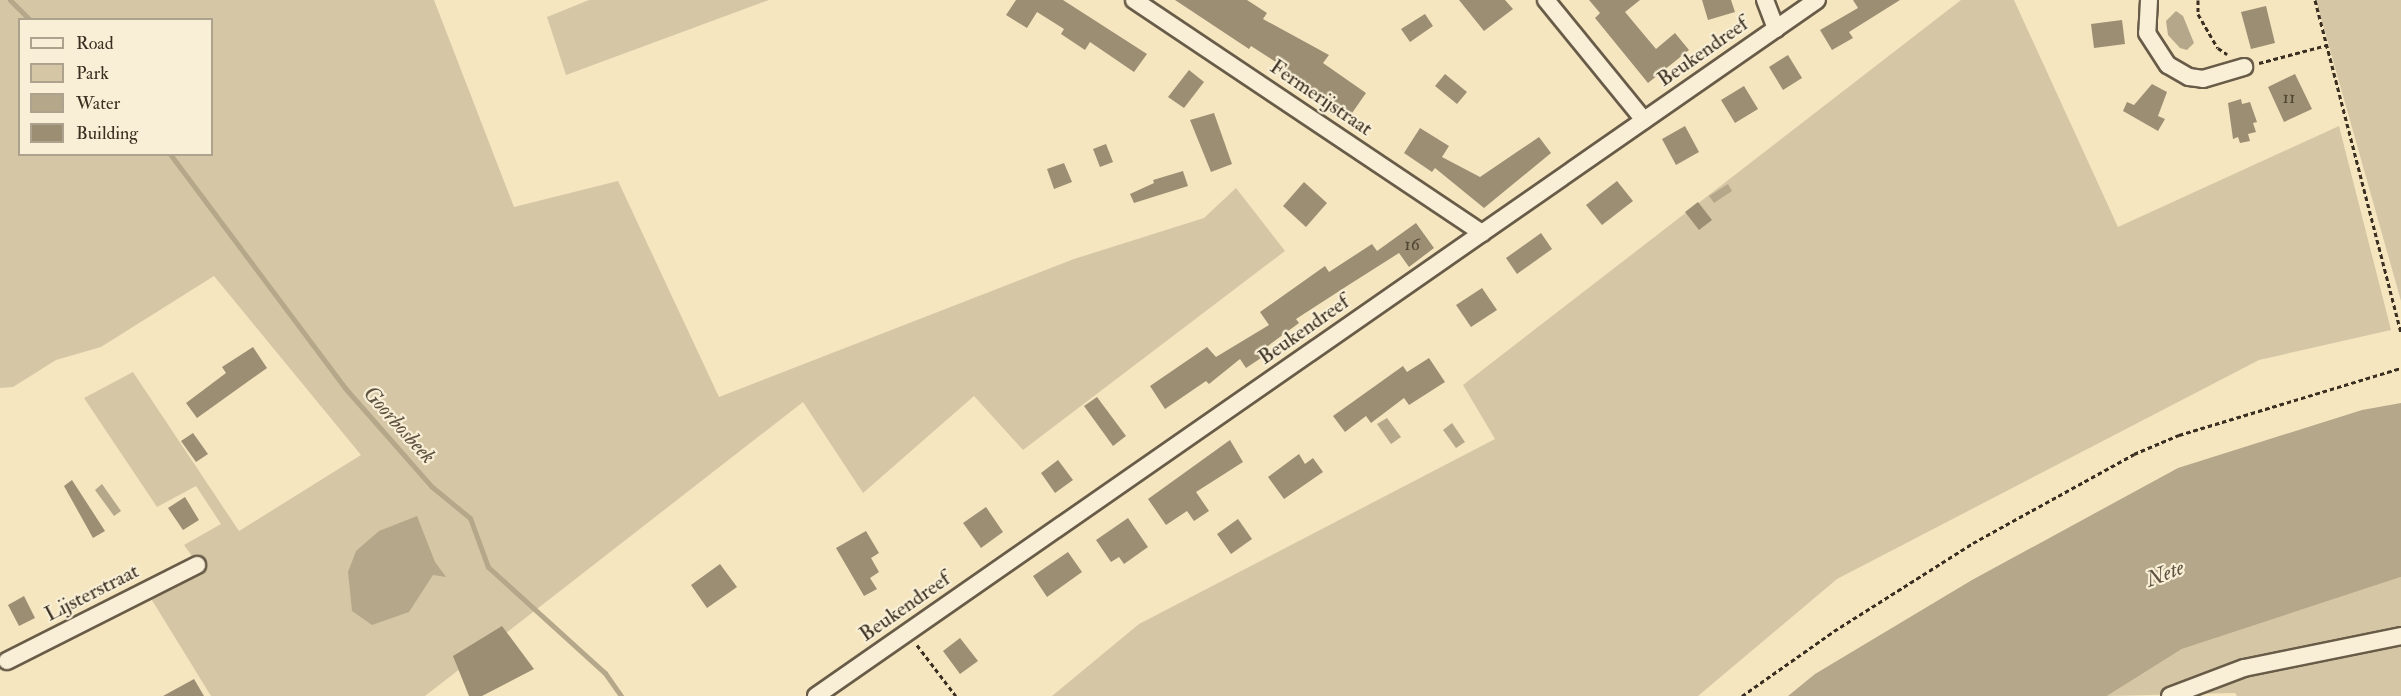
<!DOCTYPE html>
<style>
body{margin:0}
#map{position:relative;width:2401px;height:696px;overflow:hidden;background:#f5e6c0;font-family:"IM FELL Double Pica",serif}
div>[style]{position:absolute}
.green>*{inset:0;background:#d5c7a5}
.water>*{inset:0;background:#b5a78a}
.stream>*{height:5px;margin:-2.5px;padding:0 2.5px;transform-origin:2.5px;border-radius:2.5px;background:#b5a78a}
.building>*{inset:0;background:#9b8e73}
.path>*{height:3px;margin-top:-1.5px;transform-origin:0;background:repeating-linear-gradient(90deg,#392e20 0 4.5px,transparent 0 7.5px)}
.roads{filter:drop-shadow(2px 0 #685c48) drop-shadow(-2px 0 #685c48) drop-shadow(0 2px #685c48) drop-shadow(0 -2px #685c48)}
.minor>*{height:16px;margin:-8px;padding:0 8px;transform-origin:8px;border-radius:8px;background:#f8efd6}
span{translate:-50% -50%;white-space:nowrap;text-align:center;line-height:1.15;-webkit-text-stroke:4.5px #f8efd6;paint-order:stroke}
.number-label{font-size:18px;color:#524635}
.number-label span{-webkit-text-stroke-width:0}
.street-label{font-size:21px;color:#392e20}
.water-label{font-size:22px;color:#5e5240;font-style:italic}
.legend{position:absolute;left:18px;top:18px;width:195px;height:138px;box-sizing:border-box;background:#f8efd6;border:2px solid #aca28d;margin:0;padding:8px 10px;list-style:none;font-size:18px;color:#392e20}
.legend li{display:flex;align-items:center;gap:12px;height:30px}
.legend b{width:30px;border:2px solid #aca28d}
</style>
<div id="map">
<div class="green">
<div style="clip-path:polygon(evenodd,0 0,434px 0,514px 207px,618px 181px,719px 397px,1074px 259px,1204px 218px,1236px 188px,1285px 251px,1023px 450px,974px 396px,863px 493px,803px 402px,425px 696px,211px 696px,150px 597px,202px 570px,184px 545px,221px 524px,196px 486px,157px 507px,84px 398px,133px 372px,239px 531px,361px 455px,214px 276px,101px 347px,56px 360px,13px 387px,0 388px,0 0,20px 20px,212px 20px,212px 154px,20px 154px,20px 20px)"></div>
<div style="clip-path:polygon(589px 0,769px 0,566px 75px,547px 17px)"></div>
<div style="clip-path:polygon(1961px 0,2014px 0,2118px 227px,2339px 126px,2391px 330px,2259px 360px,1837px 579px,1698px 696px,1052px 696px,1139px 624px,1495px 439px,1463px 385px)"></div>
<div style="clip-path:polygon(2316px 0,2401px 0,2401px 301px)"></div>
<div style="clip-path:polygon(2401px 577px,2401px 696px,2237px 696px,2235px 693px,2107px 696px,2182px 649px)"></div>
</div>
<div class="water">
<div style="clip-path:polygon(2176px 11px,2183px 16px,2194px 43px,2187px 50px,2180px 48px,2168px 35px,2166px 21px)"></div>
<div style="clip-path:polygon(1728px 184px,1732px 191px,1714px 203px,1709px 196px)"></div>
<div style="clip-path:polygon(2401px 403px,2401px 577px,2182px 649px,2107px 696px,1788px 696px,1815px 674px,1972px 580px,2178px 468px,2362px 410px)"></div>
<div style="clip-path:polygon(1387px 418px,1401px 437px,1391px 444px,1377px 424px)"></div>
<div style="clip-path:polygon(1452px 423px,1465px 442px,1456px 448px,1443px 430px)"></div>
<div style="clip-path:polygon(102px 484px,121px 511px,114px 516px,95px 490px)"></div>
<div style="clip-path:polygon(417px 516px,435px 562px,446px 577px,433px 575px,409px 612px,372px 625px,352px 611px,348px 572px,356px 551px,379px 531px)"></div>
</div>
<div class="stream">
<div style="left:10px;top:0;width:28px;rotate:45deg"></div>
<div style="left:170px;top:154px;width:292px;rotate:53.2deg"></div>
<div style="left:345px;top:388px;width:130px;rotate:48.7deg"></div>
<div style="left:431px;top:486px;width:50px;rotate:39.4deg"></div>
<div style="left:470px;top:518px;width:52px;rotate:69.8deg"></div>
<div style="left:488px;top:567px;width:158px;rotate:42.2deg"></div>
<div style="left:605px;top:673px;width:28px;rotate:55deg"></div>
</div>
<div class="building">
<div style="clip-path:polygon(1016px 0,1063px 0,1147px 54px,1134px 72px,1090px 42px,1085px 50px,1061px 34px,1064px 29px,1037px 12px,1027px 28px,1006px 15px)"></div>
<div style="clip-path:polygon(1175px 0,1247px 0,1267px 13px,1263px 19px,1329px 55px,1323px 63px,1366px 93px,1350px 116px,1275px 69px,1279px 64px,1251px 46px,1249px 49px)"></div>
<div style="clip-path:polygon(1459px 0,1505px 0,1513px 9px,1484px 31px)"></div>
<div style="clip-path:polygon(1589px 0,1640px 0,1625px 12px,1656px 49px,1675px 33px,1689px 50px,1648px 83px,1595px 18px,1600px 13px)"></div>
<div style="clip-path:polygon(1702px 0,1731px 0,1735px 12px,1708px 20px)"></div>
<div style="clip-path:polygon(1853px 0,1900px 0,1849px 32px,1853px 38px,1832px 50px,1820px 30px,1858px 8px)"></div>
<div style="clip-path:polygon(2266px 6px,2275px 43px,2251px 49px,2241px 12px)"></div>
<div style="clip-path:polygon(1425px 14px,1433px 26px,1410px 42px,1401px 29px)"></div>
<div style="clip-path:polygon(2122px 20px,2125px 44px,2094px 48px,2091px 24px)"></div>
<div style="clip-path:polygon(1788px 55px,1802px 78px,1783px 90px,1769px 67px)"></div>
<div style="clip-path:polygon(1189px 70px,1204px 82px,1184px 108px,1168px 97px)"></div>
<div style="clip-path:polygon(1445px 74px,1467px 92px,1457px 104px,1435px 86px)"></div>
<div style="clip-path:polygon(2295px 74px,2312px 109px,2284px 122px,2268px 87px)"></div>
<div style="clip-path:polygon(2152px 84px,2167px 92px,2158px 116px,2165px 119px,2158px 131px,2123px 111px,2127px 102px,2134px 105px)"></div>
<div style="clip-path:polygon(1744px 86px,1758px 109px,1735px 123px,1721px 100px)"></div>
<div style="clip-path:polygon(2241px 99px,2242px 104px,2250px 102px,2257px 122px,2253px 123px,2256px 132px,2248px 134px,2250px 141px,2240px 143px,2238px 137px,2233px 139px,2228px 103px)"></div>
<div style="clip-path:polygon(1214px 113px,1232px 164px,1211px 172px,1190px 120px)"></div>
<div style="clip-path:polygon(1685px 126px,1699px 152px,1676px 165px,1662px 139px)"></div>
<div style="clip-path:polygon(1420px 128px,1449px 146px,1442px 157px,1480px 177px,1539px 137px,1551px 153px,1484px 208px,1435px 168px,1432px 172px,1404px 153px)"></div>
<div style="clip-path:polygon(1106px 144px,1113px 162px,1100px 167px,1093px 149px)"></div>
<div style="clip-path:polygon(1064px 163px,1072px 182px,1054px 189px,1047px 169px)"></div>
<div style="clip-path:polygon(1183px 171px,1188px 186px,1134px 203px,1130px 194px,1154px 183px,1153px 180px)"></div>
<div style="clip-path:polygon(1617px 181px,1633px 201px,1602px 225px,1586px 205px)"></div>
<div style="clip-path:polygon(1304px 182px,1327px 203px,1306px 227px,1283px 206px)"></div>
<div style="clip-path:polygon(1698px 202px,1712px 220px,1699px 230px,1685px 212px)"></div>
<div style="clip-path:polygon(1416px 223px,1434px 248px,1409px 267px,1399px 253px,1347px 286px,1296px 319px,1299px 323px,1261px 351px,1264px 356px,1246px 368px,1240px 359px,1209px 384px,1206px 381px,1165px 409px,1150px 386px,1207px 347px,1216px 357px,1269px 325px,1260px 312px,1325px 266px,1329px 272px,1372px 244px,1377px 251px)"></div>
<div style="clip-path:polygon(1541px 233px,1552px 249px,1517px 274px,1506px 258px)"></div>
<div style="clip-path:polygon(1482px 288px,1497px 310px,1471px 327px,1456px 305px)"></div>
<div style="clip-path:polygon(253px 347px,267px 368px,197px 418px,186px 403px,226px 373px,222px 367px)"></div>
<div style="clip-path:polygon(1429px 358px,1445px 382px,1409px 405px,1404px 398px,1371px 423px,1366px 416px,1345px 432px,1333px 416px,1403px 366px,1407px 372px)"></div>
<div style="clip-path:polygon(1097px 397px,1126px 436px,1113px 446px,1084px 406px)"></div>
<div style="clip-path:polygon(193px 433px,208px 454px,196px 462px,181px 441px)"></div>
<div style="clip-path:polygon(1230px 440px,1243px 462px,1196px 492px,1209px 511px,1194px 521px,1187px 511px,1166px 525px,1148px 499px)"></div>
<div style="clip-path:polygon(1299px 454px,1305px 464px,1313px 458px,1323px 472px,1284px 499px,1268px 477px)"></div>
<div style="clip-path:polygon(1058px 460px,1073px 480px,1055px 493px,1041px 473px)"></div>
<div style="clip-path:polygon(72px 480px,105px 531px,93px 538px,64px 486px)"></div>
<div style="clip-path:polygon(185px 497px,199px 520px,183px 530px,168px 508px)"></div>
<div style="clip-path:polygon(986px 507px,1003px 532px,981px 548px,963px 523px)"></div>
<div style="clip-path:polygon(1128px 518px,1148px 547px,1124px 564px,1119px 557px,1111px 562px,1096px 540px)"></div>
<div style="clip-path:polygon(1238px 519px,1252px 539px,1231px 554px,1217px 534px)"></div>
<div style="clip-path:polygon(866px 531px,879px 553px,871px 558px,879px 572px,870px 578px,877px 589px,864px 596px,836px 548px)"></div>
<div style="clip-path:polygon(1068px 552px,1082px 572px,1047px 597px,1033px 576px)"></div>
<div style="clip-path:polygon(720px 564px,737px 587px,707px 608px,691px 585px)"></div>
<div style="clip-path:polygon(24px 596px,35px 618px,19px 626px,8px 605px)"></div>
<div style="clip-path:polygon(502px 626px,534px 669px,482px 696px,469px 696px,453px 656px)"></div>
<div style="clip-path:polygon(960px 638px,978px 661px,960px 674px,943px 651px)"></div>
<div style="clip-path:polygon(194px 679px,204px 696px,163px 696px)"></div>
</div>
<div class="path">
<div style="left:2198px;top:0;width:14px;rotate:90deg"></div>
<div style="left:2198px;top:14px;width:39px;rotate:60deg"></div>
<div style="left:2218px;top:48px;width:11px;rotate:34deg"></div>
<div style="left:2315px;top:0;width:343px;rotate:75.5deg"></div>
<div style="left:2259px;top:63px;width:70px;rotate:-14.8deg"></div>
<div style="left:917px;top:645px;width:64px;rotate:52.6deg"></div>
<div style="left:1742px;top:696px;width:113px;rotate:-35.2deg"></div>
<div style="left:1834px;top:631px;width:165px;rotate:-32.3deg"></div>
<div style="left:1973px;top:543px;width:184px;rotate:-28.9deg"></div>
<div style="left:2134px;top:454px;width:49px;rotate:-22.9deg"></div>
<div style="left:2179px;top:435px;width:232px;rotate:-16.8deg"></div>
</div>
<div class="roads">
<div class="minor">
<div style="left:1134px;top:0;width:419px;rotate:33.8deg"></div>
<div style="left:1546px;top:0;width:155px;rotate:50.8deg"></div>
<div style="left:1765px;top:0;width:31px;rotate:69deg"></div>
<div style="left:2149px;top:0;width:33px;rotate:93deg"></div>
<div style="left:2147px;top:33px;width:38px;rotate:57deg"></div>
<div style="left:2168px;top:65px;width:24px;rotate:30deg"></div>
<div style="left:2189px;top:77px;width:14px;rotate:8deg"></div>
<div style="left:2203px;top:79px;width:43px;rotate:-16.3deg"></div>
<div style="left:7px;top:661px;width:213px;rotate:-26.8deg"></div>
<div style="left:816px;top:696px;width:1219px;rotate:-34.81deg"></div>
<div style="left:2170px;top:696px;width:79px;rotate:-20.7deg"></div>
<div style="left:2244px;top:668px;width:160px;rotate:-11.5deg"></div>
</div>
</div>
<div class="number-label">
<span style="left:2289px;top:98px">11</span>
<span style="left:1412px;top:245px">16</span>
</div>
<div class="street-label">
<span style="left:1703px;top:52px;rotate:-35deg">Beukendreef</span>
<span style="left:1321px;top:98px;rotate:34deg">Fermerijstraat</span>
<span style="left:1304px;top:330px;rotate:-35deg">Beukendreef</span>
<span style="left:92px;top:593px;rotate:-27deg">Lijsterstraat</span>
<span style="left:905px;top:607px;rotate:-35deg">Beukendreef</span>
</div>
<div class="water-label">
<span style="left:399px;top:425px;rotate:48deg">Goorbosbeek</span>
<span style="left:2165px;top:574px;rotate:-21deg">Nete</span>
</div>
<ul class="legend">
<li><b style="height:8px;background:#f8efd6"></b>Road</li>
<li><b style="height:16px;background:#d5c7a5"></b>Park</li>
<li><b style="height:16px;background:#b5a78a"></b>Water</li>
<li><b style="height:16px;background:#9b8e73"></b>Building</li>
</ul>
</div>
